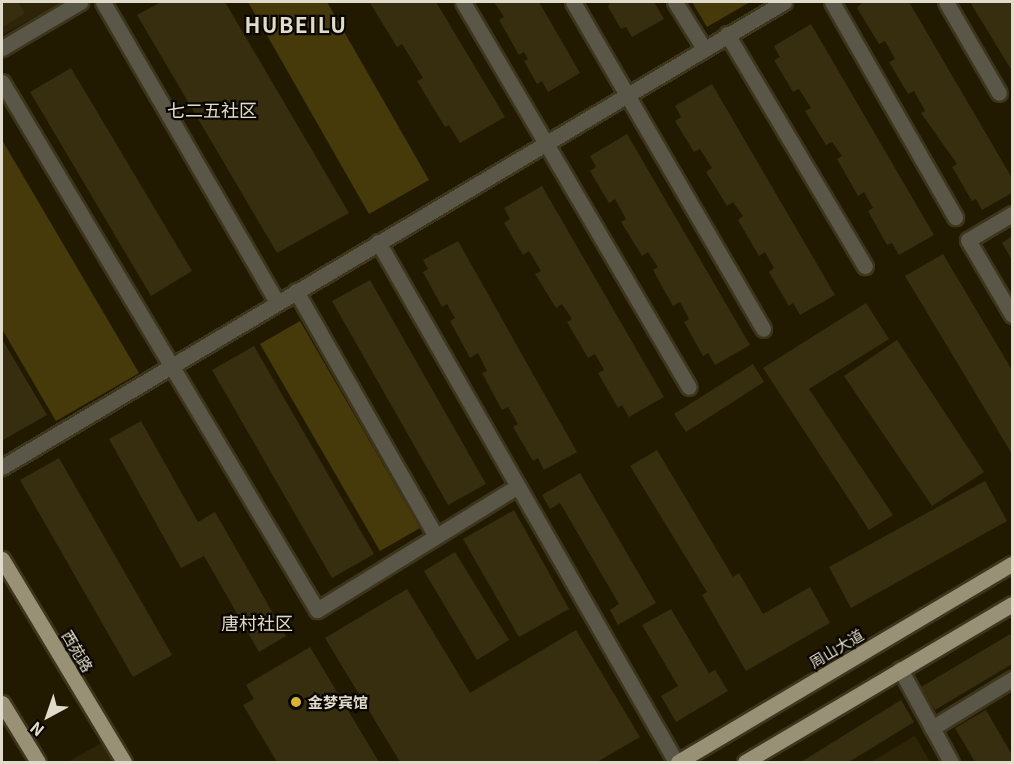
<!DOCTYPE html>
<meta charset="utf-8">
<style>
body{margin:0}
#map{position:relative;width:1014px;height:764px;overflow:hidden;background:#221a00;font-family:Georgia,"Noto Sans SC",serif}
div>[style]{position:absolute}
.built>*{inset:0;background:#2e2508}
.green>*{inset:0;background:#463a0a}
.building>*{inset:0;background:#372e0f}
.roads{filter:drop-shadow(2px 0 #3d351c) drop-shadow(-2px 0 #3d351c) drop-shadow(0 2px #3d351c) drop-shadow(0 -2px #3d351c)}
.minor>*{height:15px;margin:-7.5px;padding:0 7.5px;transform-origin:7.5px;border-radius:7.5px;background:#5a5648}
.major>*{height:15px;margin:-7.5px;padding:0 7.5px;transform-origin:7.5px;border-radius:7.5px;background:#999175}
.dots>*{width:16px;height:16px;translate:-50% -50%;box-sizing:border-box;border:3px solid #090600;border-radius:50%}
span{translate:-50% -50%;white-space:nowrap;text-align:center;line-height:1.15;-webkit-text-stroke:4.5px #090600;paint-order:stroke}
.street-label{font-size:15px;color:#e0dbca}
.poi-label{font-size:15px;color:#e0dbca;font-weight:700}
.left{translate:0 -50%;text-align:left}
.quarter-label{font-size:18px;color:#e0dbca}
.district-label{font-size:21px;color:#e0dbca;font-weight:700;letter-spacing:1.5px}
.frame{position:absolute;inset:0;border:3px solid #e0dbca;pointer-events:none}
.north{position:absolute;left:18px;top:686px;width:60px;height:60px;-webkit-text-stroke:4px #090600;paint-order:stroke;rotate:220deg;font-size:16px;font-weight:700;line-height:24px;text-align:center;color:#e0dbca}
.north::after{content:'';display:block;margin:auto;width:21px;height:27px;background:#e0dbca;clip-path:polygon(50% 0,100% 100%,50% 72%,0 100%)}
</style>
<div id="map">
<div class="built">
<div style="clip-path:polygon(2px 2px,64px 2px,2px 35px)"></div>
<div style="clip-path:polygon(915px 736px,930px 762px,871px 762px)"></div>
<div style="clip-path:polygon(103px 742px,115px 762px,68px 762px)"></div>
</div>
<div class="green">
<div style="clip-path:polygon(248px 2px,327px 2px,429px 180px,369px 214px)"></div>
<div style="clip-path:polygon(692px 2px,750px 2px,707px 27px)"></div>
<div style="clip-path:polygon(2px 140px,139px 373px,56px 421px,2px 329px)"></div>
<div style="clip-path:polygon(300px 321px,420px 528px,380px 551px,260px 344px)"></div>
</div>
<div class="building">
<div style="clip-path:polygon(2px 2px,18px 2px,25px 13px,3px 27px)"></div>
<div style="clip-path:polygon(161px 2px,225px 2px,349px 213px,277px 253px,137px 15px)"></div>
<div style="clip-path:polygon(436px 2px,505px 117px,460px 143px,449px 125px,445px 127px,417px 81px,423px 78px,402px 44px,397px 47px,370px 3px)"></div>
<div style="clip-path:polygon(494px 2px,539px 2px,580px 73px,548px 92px,542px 81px,537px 84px,524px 61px,528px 59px,524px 52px,519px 55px,499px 20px,504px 17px)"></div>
<div style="clip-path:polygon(610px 2px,654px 2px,664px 19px,632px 37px,626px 27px,621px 29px,608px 7px)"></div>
<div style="clip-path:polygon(863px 2px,909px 2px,1012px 178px,1012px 193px,982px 210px,976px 199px,972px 201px,952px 167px,957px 164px,921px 113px,925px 111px,914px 91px,908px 94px,889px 62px,895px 59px,885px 41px,879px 44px,857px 8px)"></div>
<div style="clip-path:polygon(970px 2px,1012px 2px,1012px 71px)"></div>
<div style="clip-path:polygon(811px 24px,934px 235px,899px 255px,892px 243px,887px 245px,868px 211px,873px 208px,864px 192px,858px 196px,837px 159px,842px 156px,832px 142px,826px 145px,805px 111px,811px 108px,799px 89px,793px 92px,774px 60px,780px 57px,774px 46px)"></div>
<div style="clip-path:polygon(71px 68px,192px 271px,151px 296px,30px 92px)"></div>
<div style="clip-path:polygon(712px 84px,835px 295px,800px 315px,793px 303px,789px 306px,769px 272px,774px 268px,765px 252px,759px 256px,738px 220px,743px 216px,733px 202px,727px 206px,706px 172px,712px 168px,700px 149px,694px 152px,675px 121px,681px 117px,675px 106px)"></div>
<div style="clip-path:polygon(627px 134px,750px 345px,715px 365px,708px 353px,703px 356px,684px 322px,689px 319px,680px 302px,673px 306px,653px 270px,658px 267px,648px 252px,642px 256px,621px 222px,626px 219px,615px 199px,609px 203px,590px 171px,596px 167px,590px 156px)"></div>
<div style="clip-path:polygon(542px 186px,664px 397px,629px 417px,622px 405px,618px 408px,598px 373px,604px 370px,595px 354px,588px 358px,567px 322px,572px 319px,562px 304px,556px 308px,535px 274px,541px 271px,529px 251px,523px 255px,504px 223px,510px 219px,504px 208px)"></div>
<div style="clip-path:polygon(1012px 236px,1012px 260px,1002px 243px)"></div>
<div style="clip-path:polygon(458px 241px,577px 452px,544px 470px,538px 458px,533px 461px,513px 427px,518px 424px,508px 407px,502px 410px,482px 373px,487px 371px,478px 353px,470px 358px,450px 321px,455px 318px,447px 304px,442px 307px,423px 272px,428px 269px,423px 260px)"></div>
<div style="clip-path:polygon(943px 254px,1012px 370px,1012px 454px,905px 276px)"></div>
<div style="clip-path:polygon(370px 280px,486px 484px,448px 505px,332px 301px)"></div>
<div style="clip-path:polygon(866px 303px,889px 339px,809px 389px,893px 515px,869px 530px,763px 368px)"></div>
<div style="clip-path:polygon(2px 339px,47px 415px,3px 440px,2px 438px)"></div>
<div style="clip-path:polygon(897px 340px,984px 472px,932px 506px,844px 376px)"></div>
<div style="clip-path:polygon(254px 346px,374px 554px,332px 578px,212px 370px)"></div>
<div style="clip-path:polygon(753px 364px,764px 382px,686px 432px,674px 414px)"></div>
<div style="clip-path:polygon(141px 421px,198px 522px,215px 512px,286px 636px,259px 652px,204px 556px,181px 568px,109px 439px)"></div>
<div style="clip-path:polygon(657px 450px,733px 577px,739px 573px,763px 614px,810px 587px,830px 623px,746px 671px,702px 595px,707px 592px,630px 466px)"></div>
<div style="clip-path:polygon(59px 458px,172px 655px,133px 677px,20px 480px)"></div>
<div style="clip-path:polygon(580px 473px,656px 603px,618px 625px,610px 610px,619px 604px,560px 503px,550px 509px,542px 495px)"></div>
<div style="clip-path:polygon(985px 481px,1007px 521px,851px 608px,829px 567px)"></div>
<div style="clip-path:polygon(514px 510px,569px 609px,519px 637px,463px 539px)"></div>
<div style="clip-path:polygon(455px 552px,509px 640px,477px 660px,424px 571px)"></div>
<div style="clip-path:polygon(407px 589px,470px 693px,576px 630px,640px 737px,597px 762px,400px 762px,325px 638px)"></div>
<div style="clip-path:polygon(671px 609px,709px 673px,715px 670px,728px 691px,676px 722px,661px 696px,678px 686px,642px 625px)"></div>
<div style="clip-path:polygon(1012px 633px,1012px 664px,935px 710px,921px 687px)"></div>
<div style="clip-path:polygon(310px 647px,379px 762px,277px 762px,243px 705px,254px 699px,246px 685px)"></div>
<div style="clip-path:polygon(901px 700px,914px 722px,849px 762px,801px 762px)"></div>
<div style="clip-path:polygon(986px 710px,1012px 755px,1012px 762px,975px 762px,955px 728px)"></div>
</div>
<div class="roads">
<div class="minor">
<div style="left:103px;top:2px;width:347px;rotate:59.9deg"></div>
<div style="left:463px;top:2px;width:446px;rotate:59.6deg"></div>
<div style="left:573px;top:2px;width:378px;rotate:59.8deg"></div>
<div style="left:675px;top:2px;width:53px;rotate:58.1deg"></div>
<div style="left:832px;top:2px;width:248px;rotate:60.2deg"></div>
<div style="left:946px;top:2px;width:105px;rotate:59.8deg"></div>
<div style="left:727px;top:34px;width:270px;rotate:59.3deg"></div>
<div style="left:2px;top:48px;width:91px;rotate:-30.5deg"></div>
<div style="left:2px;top:82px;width:615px;rotate:59.18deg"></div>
<div style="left:317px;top:610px;width:234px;rotate:-31.7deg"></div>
<div style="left:1012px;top:214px;width:51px;rotate:149.4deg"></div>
<div style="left:968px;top:240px;width:87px;rotate:59.6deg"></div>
<div style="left:378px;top:242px;width:599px;rotate:60.18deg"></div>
<div style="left:296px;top:291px;width:282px;rotate:60.3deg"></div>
<div style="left:2px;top:467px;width:910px;rotate:-30.74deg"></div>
<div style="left:900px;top:669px;width:106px;rotate:61.3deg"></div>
<div style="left:932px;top:728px;width:94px;rotate:-31.5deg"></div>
</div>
<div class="major">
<div style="left:2px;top:559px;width:237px;rotate:59deg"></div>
<div style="left:2px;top:703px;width:69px;rotate:58.6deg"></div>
<div style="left:678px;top:762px;width:388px;rotate:-30.7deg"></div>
<div style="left:745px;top:762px;width:310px;rotate:-30.6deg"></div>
</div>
</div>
<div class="dots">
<div style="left:296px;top:702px;background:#d6b534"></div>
</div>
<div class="street-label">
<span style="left:836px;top:648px;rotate:-31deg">周山大道</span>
<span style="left:78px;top:651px;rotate:59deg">西苑路</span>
</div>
<div class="poi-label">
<span class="left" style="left:308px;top:702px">金梦宾馆</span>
</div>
<div class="quarter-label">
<span style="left:212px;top:109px">七二五社区</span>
<span style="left:257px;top:622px">唐村社区</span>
</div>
<div class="district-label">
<span style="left:296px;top:24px">HUBEILU</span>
</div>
<div class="frame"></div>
<div class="north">N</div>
</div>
